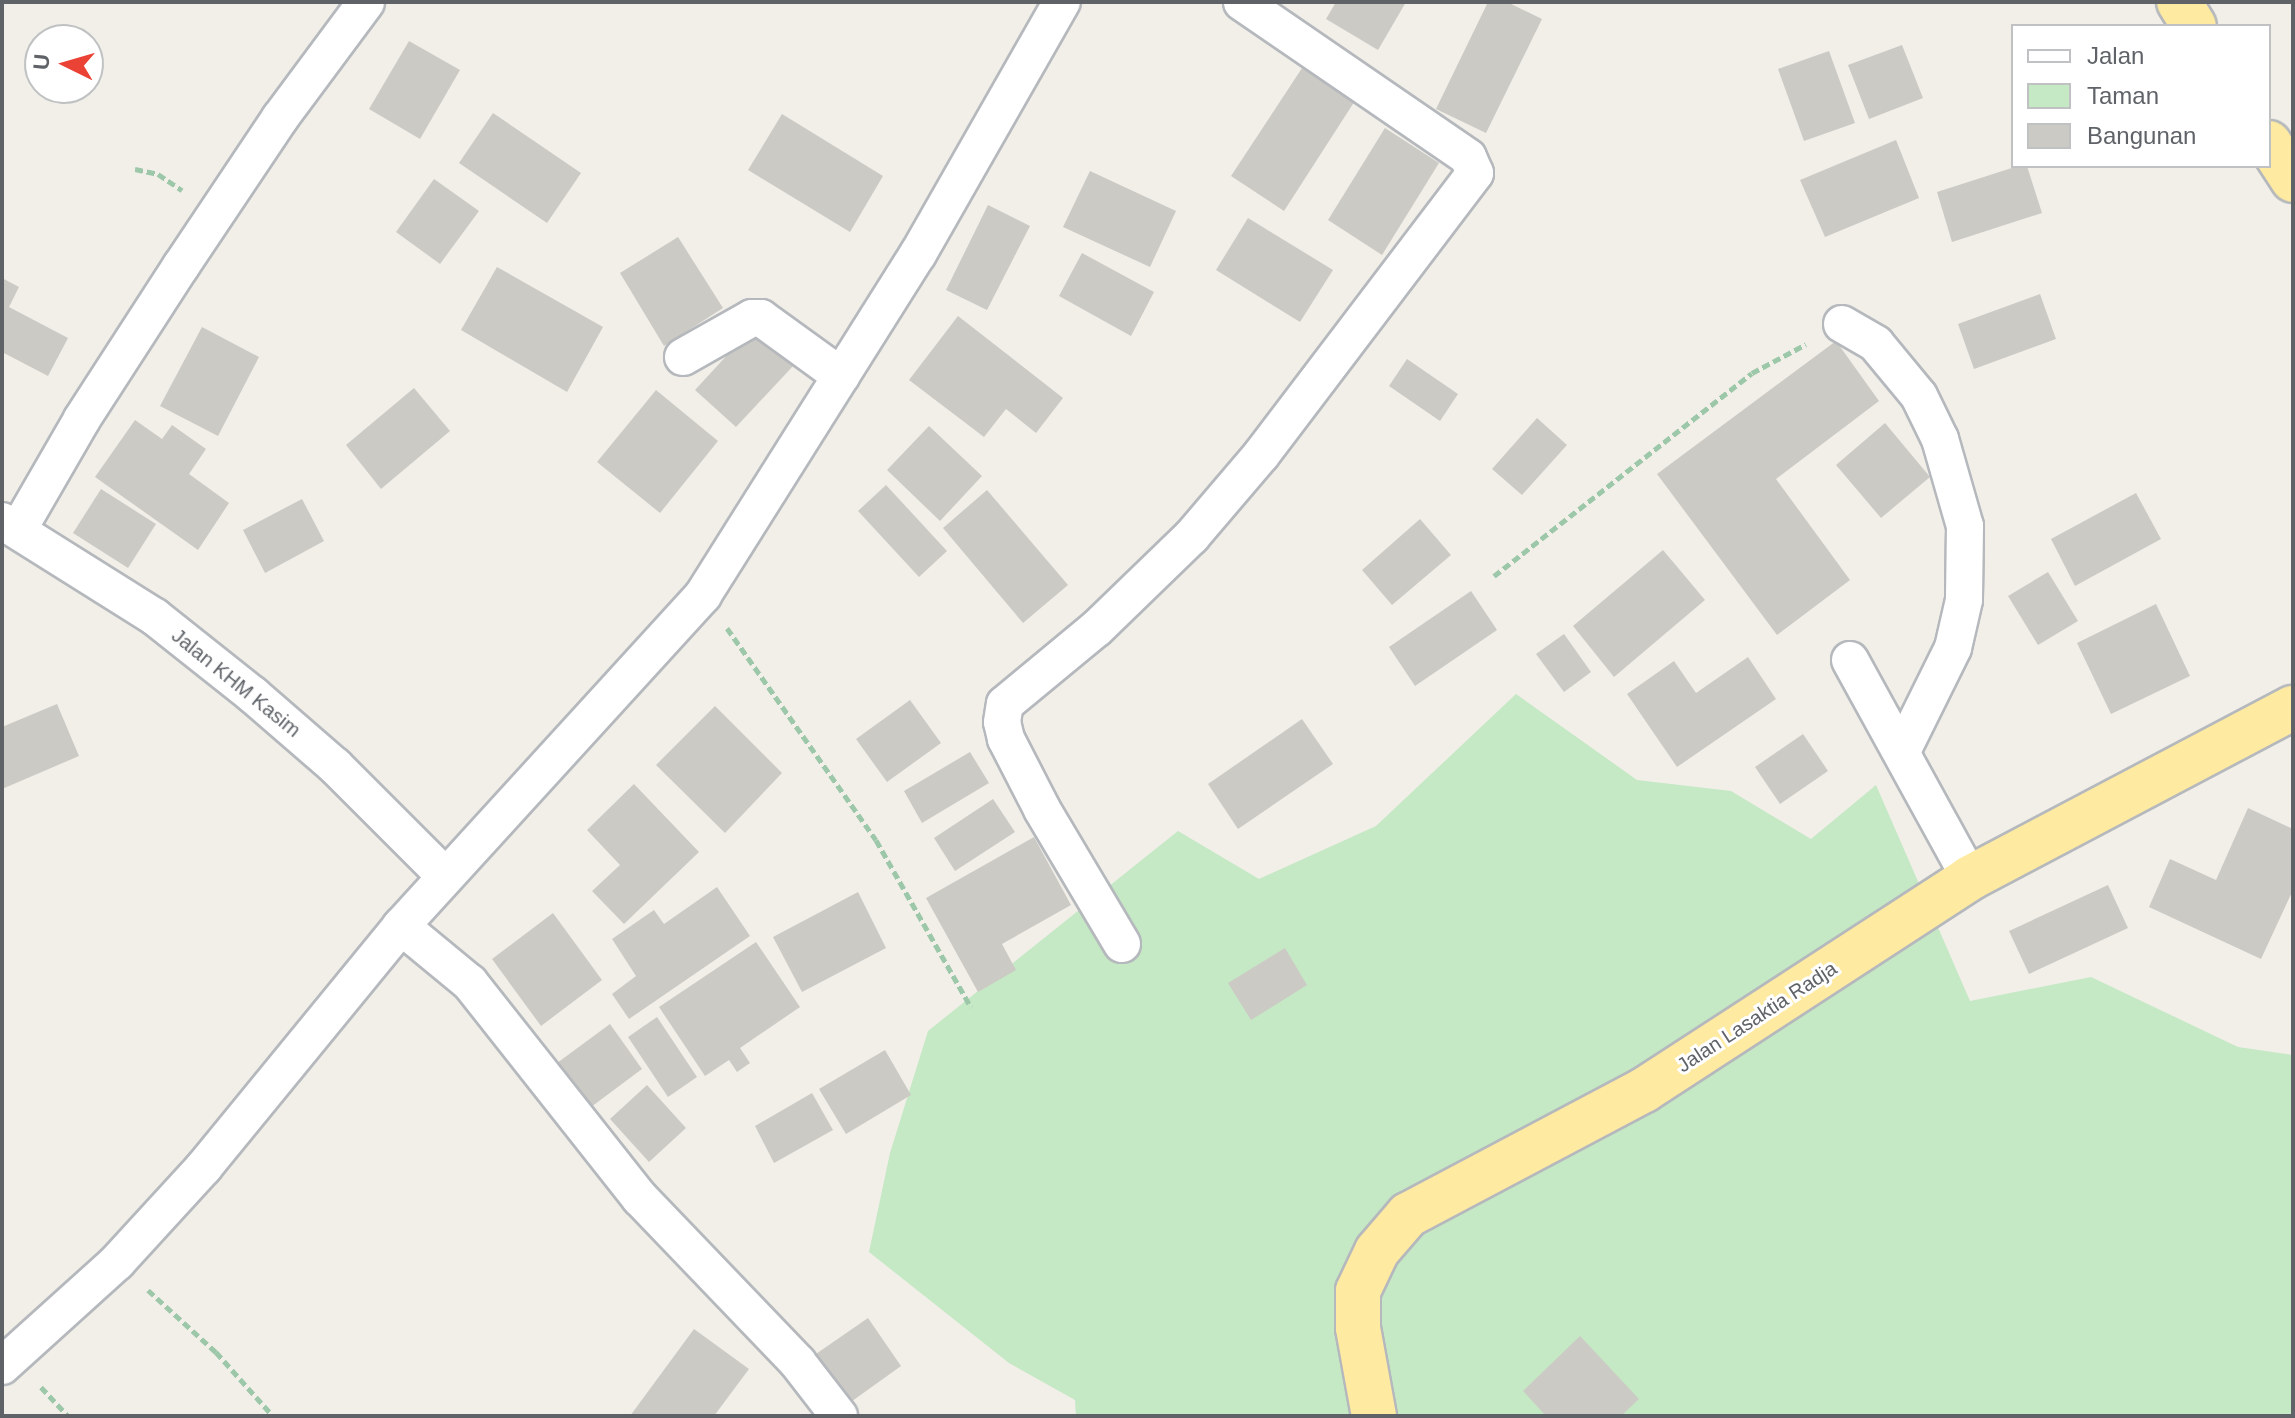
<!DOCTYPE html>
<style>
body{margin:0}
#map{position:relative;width:2295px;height:1418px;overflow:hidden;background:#f1efe8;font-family:Arial,sans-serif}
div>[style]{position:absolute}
.green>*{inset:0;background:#c5e8c5}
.building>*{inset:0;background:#cccac5}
.path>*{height:5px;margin-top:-2.5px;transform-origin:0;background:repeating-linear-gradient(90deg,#9cc7a9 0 8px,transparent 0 12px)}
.roads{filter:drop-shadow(2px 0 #b5b8bc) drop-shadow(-2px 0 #b5b8bc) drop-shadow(0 2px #b5b8bc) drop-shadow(0 -2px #b5b8bc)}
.minor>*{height:36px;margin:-18px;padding:0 18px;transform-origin:18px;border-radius:18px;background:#fff}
.trunk>*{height:44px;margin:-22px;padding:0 22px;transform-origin:22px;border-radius:22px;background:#feeaa1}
span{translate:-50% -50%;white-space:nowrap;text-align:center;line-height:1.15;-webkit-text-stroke:6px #fff;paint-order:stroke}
.street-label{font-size:20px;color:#5f6368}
.frame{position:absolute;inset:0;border:4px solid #5f6368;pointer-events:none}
.legend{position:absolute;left:2011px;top:24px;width:260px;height:144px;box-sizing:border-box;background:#fff;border:2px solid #bfc1c3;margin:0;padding:10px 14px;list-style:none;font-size:24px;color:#5f6368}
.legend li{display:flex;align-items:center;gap:16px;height:40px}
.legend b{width:40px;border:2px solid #bfc1c3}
.north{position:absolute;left:24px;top:24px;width:80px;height:80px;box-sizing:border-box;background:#fff;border:2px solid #bfc1c3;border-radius:50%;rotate:275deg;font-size:22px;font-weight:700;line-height:32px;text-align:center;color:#5f6368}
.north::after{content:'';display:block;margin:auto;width:28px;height:36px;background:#ea4335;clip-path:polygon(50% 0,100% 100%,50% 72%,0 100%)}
</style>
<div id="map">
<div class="green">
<div style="clip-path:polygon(1516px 694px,1637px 780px,1731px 791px,1811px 839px,1876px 785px,1970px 1001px,2091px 977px,2238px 1047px,2293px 1055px,2293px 1416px,1076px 1416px,1075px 1400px,1009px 1363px,869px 1252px,890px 1153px,928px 1031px,1178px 831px,1259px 879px,1376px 826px)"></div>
</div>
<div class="building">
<div style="clip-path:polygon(1336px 2px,1406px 2px,1378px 50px,1326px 19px)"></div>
<div style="clip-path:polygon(1488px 2px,1507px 2px,1542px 19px,1486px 133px,1436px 109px)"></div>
<div style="clip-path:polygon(409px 41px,460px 70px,420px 139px,369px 109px)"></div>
<div style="clip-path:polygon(1902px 45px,1923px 98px,1869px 119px,1848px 65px)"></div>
<div style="clip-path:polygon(1829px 51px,1855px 123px,1804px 141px,1778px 69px)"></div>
<div style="clip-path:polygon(1308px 59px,1360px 93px,1284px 211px,1231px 176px)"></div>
<div style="clip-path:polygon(493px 113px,581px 173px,547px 223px,459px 163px)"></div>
<div style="clip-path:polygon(782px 114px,883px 176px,850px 232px,748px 170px)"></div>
<div style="clip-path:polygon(1385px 128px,1439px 163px,1382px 255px,1328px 220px)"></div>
<div style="clip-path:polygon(1896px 140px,1919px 198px,1825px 237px,1800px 180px)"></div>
<div style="clip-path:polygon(2018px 166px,2027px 166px,2042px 213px,1952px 242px,1937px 192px)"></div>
<div style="clip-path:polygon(1090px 171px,1176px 211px,1150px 267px,1063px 227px)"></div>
<div style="clip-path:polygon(434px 179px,479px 211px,440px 264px,396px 232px)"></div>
<div style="clip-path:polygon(988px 205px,1030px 226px,987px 310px,946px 290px)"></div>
<div style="clip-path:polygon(1248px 218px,1333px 270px,1300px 322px,1216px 270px)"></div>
<div style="clip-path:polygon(678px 237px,723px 308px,664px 346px,620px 273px)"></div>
<div style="clip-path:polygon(1082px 253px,1154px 292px,1131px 336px,1059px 296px)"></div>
<div style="clip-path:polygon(497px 267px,603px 327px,567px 392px,461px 330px)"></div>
<div style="clip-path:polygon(2px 278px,19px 287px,9px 307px,68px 338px,48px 376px,2px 352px)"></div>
<div style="clip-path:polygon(2040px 294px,2056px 339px,1974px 369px,1958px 324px)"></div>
<div style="clip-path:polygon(958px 316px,1063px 398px,1036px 433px,1006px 409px,984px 437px,909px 380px)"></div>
<div style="clip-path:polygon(202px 327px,259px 357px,218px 436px,160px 406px)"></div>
<div style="clip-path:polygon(753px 327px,794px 365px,736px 427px,695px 390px)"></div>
<div style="clip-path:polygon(1836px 341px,1879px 401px,1776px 479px,1850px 580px,1777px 635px,1657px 474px)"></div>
<div style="clip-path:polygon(1407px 359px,1458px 394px,1440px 421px,1389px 386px)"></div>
<div style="clip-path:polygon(414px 388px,450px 431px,381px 489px,346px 445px)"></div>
<div style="clip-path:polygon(656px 390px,718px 441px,660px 513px,597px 462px)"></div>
<div style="clip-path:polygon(1537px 418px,1567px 445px,1522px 495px,1492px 469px)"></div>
<div style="clip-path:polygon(135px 420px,162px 439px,172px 425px,206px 449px,189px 474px,229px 503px,198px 550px,95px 477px)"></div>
<div style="clip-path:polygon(1885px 423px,1930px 477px,1881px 518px,1836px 465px)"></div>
<div style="clip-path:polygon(929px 426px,982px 476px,940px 521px,887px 470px)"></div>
<div style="clip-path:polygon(886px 485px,947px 551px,919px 577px,858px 511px)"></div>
<div style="clip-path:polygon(101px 489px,156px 524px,128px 568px,73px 533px)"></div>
<div style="clip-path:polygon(987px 490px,1068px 585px,1023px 623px,943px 528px)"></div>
<div style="clip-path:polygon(2136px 493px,2161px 539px,2075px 586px,2051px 539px)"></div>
<div style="clip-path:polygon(302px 499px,324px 541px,265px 573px,243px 530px)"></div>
<div style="clip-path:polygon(1420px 519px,1451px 555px,1392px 605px,1362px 570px)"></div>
<div style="clip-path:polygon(1663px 550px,1705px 600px,1614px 677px,1573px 626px)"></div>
<div style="clip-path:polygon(2048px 572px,2078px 621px,2038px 645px,2008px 596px)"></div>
<div style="clip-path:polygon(1471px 591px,1497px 630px,1415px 686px,1389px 647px)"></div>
<div style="clip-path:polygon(2156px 604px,2190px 676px,2111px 714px,2077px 643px)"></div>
<div style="clip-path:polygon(1564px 634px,1591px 672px,1564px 692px,1536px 654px)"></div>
<div style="clip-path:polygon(1748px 657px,1776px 699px,1677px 767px,1627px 694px,1674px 661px,1696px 693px)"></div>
<div style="clip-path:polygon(910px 700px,941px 743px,887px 782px,856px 739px)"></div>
<div style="clip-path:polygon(57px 704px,79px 756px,2px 789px,2px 727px)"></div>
<div style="clip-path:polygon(715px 706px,782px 773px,725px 833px,656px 765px)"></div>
<div style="clip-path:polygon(1302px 719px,1333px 764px,1238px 829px,1208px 784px)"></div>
<div style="clip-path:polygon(1803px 734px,1828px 771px,1780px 804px,1755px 767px)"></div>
<div style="clip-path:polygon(970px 752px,989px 783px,922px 823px,904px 791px)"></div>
<div style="clip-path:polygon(634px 784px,699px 852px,624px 924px,592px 891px,620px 865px,587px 830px)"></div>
<div style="clip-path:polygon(993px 799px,1015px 832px,955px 871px,934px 838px)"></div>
<div style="clip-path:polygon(2248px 808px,2293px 829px,2293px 890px,2261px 959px,2149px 907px,2170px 859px,2216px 880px)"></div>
<div style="clip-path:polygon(1034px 837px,1071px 905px,1002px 944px,1016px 970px,978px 992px,926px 898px)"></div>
<div style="clip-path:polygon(2108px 885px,2128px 928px,2029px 974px,2009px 931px)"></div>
<div style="clip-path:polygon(717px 887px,750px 936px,629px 1019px,612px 994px,636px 976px,612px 939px,654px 910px,664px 924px)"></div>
<div style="clip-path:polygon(858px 892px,886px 948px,802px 992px,773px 937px)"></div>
<div style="clip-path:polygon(553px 913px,602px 980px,541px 1026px,492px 959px)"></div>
<div style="clip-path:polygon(756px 942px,800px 1007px,740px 1048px,750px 1063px,737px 1072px,729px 1060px,705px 1076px,659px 1007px)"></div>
<div style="clip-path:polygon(1285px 948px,1307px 985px,1251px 1020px,1228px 983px)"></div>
<div style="clip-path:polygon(657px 1017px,697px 1077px,668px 1097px,628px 1037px)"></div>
<div style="clip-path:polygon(610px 1024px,642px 1069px,587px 1110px,553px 1066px)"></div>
<div style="clip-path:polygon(885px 1050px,911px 1095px,846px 1134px,819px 1089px)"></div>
<div style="clip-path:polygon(647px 1085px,686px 1128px,649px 1162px,610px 1119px)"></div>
<div style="clip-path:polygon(812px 1093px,833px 1130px,774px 1163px,755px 1126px)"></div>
<div style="clip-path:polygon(868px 1318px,901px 1366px,848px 1404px,813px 1356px)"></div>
<div style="clip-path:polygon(694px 1329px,749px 1369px,714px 1416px,630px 1416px)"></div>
<div style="clip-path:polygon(1580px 1336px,1639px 1399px,1621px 1416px,1546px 1416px,1523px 1391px)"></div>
</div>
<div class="path">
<div style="left:135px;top:169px;width:24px;rotate:12deg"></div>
<div style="left:158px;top:174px;width:29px;rotate:34deg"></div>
<div style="left:1494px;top:576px;width:328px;rotate:-38.2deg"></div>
<div style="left:1752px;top:373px;width:61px;rotate:-28.2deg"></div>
<div style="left:727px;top:628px;width:259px;rotate:54.9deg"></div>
<div style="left:876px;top:840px;width:192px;rotate:60.4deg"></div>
<div style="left:148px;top:1290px;width:92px;rotate:42.4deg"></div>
<div style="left:216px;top:1352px;width:86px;rotate:48.3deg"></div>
<div style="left:41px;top:1387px;width:40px;rotate:47deg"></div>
</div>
<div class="roads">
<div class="minor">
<div style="left:1842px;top:324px;width:39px;rotate:30deg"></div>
<div style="left:1876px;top:344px;width:67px;rotate:50.4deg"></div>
<div style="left:1919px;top:396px;width:48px;rotate:64deg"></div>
<div style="left:1940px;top:439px;width:91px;rotate:74deg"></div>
<div style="left:1965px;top:526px;width:74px;rotate:90.8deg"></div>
<div style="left:1964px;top:600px;width:49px;rotate:102.9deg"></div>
<div style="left:1953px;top:648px;width:115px;rotate:116.3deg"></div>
<div style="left:683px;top:357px;width:79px;rotate:-29.5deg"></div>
<div style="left:752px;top:318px;width:9px"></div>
<div style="left:761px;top:318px;width:99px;rotate:35.9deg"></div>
<div style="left:2px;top:521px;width:181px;rotate:32.1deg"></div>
<div style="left:155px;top:617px;width:125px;rotate:38.5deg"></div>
<div style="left:253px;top:695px;width:108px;rotate:40.9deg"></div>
<div style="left:335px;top:766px;width:156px;rotate:45deg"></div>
<div style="left:18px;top:530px;width:128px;rotate:-60deg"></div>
<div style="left:82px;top:419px;width:182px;rotate:-57.1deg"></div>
<div style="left:181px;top:266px;width:178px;rotate:-56.2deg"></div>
<div style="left:280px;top:118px;width:144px;rotate:-53.4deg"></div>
<div style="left:1850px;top:660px;width:249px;rotate:61.2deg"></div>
<div style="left:401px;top:926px;width:89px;rotate:39.6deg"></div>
<div style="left:470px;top:983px;width:274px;rotate:51.7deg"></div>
<div style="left:640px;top:1198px;width:228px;rotate:46.2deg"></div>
<div style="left:798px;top:1363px;width:67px;rotate:52.3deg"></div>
<div style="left:1122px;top:944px;width:157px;rotate:-120.7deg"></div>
<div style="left:1042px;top:809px;width:79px;rotate:-117.2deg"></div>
<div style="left:1006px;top:739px;width:17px;rotate:-103deg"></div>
<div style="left:1002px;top:722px;width:18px;rotate:-81deg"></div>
<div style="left:1005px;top:704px;width:119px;rotate:-39.6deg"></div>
<div style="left:1097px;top:628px;width:132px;rotate:-44.1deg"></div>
<div style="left:1192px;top:536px;width:106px;rotate:-49.6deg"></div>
<div style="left:1261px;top:455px;width:354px;rotate:-52.8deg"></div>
<div style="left:1475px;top:173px;width:17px;rotate:-114deg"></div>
<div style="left:1468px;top:157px;width:274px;rotate:-145.6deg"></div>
<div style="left:2px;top:1366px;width:155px;rotate:-42.1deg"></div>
<div style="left:117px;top:1262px;width:129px;rotate:-47.5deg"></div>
<div style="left:204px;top:1167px;width:311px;rotate:-50.7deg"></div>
<div style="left:401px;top:926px;width:448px;rotate:-47.6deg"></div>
<div style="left:703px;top:595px;width:403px;rotate:-57.8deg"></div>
<div style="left:918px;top:254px;width:290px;rotate:-60.3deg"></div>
</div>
<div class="trunk">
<div style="left:2179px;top:2px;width:28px;rotate:58deg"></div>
<div style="left:2269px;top:143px;width:44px;rotate:57deg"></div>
<div style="left:1374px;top:1416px;width:89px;rotate:-100.3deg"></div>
<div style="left:1358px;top:1328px;width:37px;rotate:-90deg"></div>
<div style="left:1358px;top:1291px;width:44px;rotate:-64.6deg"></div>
<div style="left:1377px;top:1251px;width:48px;rotate:-49.3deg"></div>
<div style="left:1408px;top:1215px;width:267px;rotate:-27.9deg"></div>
<div style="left:1644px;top:1090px;width:389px;rotate:-33deg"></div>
<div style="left:1970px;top:878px;width:365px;rotate:-27.8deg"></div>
</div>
</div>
<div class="street-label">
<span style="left:236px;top:683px;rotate:39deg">Jalan KHM Kasim</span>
<span style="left:1757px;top:1017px;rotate:-33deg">Jalan Lasaktia Radja</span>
</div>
<div class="frame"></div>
<ul class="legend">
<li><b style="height:10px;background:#fff"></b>Jalan</li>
<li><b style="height:22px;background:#c5e8c5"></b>Taman</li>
<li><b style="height:22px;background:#cccac5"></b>Bangunan</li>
</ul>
<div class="north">U</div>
</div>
